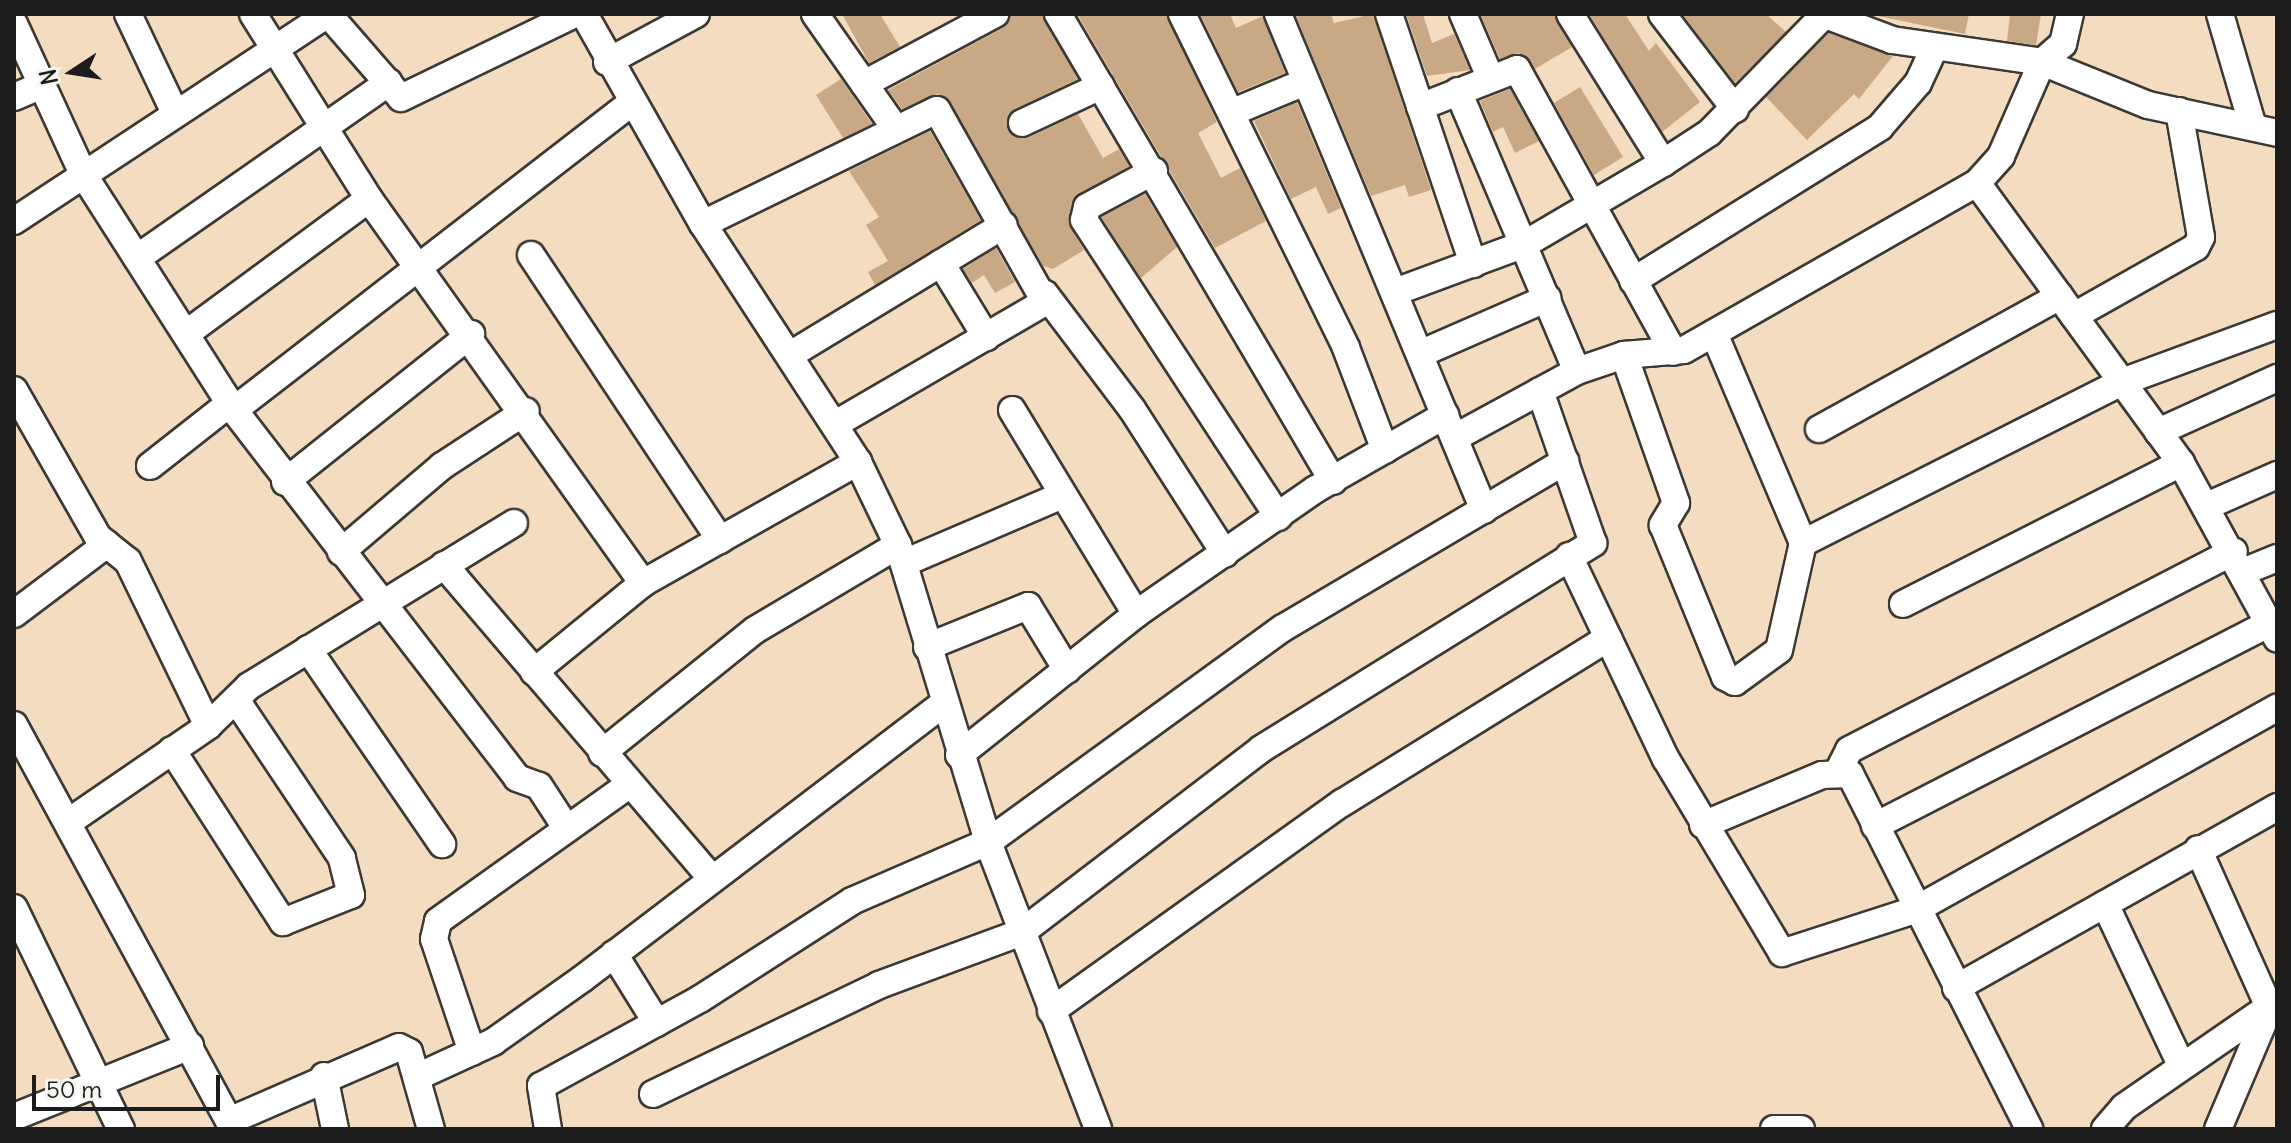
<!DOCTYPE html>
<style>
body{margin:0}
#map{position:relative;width:2291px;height:1143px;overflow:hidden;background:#f3dcbf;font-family:Delius,sans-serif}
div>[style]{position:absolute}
.building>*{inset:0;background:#c9a985}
.roads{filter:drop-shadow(2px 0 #3c3934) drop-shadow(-2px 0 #3c3934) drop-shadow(0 2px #3c3934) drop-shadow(0 -2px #3c3934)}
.minor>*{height:26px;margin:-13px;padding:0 13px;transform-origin:13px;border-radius:13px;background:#fff}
span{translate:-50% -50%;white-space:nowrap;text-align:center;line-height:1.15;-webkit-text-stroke:7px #f6f6f2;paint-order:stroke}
.frame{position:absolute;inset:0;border:16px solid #1c1c1c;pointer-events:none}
.north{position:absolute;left:32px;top:32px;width:80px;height:80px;-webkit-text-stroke:6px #f6f6f2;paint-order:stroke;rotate:258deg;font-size:22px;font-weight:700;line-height:32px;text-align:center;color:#1c1c1c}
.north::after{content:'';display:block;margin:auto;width:28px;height:36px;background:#1c1c1c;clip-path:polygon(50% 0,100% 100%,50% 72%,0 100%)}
.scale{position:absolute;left:32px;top:1075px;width:188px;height:36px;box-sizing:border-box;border:4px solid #1c1c1c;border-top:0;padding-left:10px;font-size:24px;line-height:28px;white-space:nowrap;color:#1c1c1c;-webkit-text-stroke:6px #f6f6f2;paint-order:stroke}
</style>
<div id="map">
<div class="building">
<div style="clip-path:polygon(842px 14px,880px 14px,900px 47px,869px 63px)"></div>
<div style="clip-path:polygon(1011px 14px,1042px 14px,1078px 79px,1015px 109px,1008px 130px,1028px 138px,1078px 114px,1103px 158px,1119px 149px,1129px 166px,1074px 198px,1068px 223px,1084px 250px,1053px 269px,1043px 266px,950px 102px,937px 94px,902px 109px,888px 90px,1003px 28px)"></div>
<div style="clip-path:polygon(1077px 14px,1166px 14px,1217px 122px,1198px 133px,1221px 178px,1240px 168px,1266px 221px,1215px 248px)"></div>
<div style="clip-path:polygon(1200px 14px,1230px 14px,1236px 28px,1263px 16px,1285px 73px,1238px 92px)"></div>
<div style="clip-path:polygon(1295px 14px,1331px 14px,1334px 23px,1373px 14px,1431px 190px,1409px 197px,1405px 185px,1371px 196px)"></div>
<div style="clip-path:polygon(1406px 14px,1423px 14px,1432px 43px,1454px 34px,1470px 70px,1427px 76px)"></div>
<div style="clip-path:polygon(1480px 14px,1554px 14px,1572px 47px,1535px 69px,1519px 53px,1500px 59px)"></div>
<div style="clip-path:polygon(1589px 14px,1625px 14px,1649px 51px,1656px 43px,1700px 102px,1662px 132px)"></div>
<div style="clip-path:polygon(1682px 14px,1766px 14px,1786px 32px,1735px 83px)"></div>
<div style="clip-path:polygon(1868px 14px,1969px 14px,1965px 34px)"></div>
<div style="clip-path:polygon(2010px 14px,2041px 14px,2036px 45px,2007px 41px)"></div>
<div style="clip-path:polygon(1829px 33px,1893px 56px,1859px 99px,1854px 94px,1807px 140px,1766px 97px)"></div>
<div style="clip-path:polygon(841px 79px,872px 124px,843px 138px,816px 95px)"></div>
<div style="clip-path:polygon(1580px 87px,1623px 157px,1594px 175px,1554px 103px)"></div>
<div style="clip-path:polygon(1510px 89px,1539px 141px,1515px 153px,1503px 127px,1493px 132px,1480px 101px)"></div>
<div style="clip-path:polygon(1297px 102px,1341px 208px,1328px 214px,1316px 187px,1291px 199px,1254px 121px)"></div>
<div style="clip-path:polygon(930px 131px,981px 220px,875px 285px,868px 272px,888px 261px,866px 225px,879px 217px,849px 171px)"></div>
<div style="clip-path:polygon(1145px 194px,1177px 247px,1141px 278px,1101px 217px)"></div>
<div style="clip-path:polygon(996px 248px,1015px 282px,995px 293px,984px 275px,972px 283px,963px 269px)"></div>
</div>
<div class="roads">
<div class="minor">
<div style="left:128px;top:14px;width:110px;rotate:64.6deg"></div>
<div style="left:253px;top:14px;width:218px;rotate:57.9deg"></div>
<div style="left:369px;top:199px;width:472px;rotate:54.5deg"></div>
<div style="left:584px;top:14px;width:241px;rotate:60.5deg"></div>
<div style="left:703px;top:224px;width:284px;rotate:56.9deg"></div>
<div style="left:858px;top:462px;width:92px;rotate:64.3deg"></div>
<div style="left:898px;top:545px;width:310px;rotate:73.1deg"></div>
<div style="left:988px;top:842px;width:307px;rotate:69deg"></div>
<div style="left:815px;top:14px;width:139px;rotate:54.9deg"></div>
<div style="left:1058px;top:14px;width:542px;rotate:59.51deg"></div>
<div style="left:1182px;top:14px;width:372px;rotate:63.8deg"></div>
<div style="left:1346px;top:348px;width:109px;rotate:69.1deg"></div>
<div style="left:1278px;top:14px;width:537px;rotate:67.45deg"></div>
<div style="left:1389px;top:14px;width:264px;rotate:71.4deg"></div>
<div style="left:1463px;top:14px;width:69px;rotate:66.8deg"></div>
<div style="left:1570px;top:14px;width:176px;rotate:58deg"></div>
<div style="left:1662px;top:14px;width:120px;rotate:52.5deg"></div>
<div style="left:1823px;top:14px;width:74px;rotate:20.6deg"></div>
<div style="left:1892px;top:40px;width:152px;rotate:8.3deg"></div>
<div style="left:2042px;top:62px;width:114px;rotate:22.1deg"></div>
<div style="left:2148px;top:105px;width:132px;rotate:12.2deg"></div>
<div style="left:2220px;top:14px;width:118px;rotate:73.7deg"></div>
<div style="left:14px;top:24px;width:165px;rotate:65.3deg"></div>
<div style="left:83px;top:174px;width:280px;rotate:57.4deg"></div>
<div style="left:234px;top:410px;width:464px;rotate:52.4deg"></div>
<div style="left:517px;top:778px;width:23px;rotate:20deg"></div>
<div style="left:539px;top:786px;width:51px;rotate:56.9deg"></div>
<div style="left:607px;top:62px;width:101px;rotate:-28.3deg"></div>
<div style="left:864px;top:84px;width:149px;rotate:-28.1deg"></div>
<div style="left:1458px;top:91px;width:304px;rotate:67deg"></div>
<div style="left:14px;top:97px;width:30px;rotate:-23deg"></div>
<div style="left:1420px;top:107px;width:104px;rotate:-21.4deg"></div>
<div style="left:1517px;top:69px;width:323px;rotate:61.1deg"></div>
<div style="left:1233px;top:112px;width:78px;rotate:-22.6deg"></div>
<div style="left:1022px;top:123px;width:87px;rotate:-25.1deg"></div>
<div style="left:1154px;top:171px;width:76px;rotate:151.8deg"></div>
<div style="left:1087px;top:207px;width:13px;rotate:103deg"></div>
<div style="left:1084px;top:220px;width:355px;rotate:56.8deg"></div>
<div style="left:1977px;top:183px;width:346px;rotate:53.9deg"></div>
<div style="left:2181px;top:463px;width:200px;rotate:61.3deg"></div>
<div style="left:14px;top:221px;width:376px;rotate:-33.4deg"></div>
<div style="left:328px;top:14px;width:111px;rotate:49deg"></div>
<div style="left:401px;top:98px;width:193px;rotate:-25.8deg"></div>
<div style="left:703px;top:224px;width:260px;rotate:-26deg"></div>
<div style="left:937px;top:110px;width:220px;rotate:60.6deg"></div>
<div style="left:1045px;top:302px;width:243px;rotate:149.8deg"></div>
<div style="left:531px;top:255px;width:342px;rotate:56.4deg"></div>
<div style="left:137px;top:258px;width:307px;rotate:-34.9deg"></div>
<div style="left:941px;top:263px;width:87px;rotate:58.7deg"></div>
<div style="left:1633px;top:281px;width:291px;rotate:-31.9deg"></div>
<div style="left:1880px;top:127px;width:58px;rotate:-49.2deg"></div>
<div style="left:1918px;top:83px;width:38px;rotate:-65deg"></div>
<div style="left:1395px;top:292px;width:139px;rotate:-20.3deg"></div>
<div style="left:1525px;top:244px;width:160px;rotate:-30.4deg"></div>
<div style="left:1663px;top:163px;width:55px;rotate:-33.1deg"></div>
<div style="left:1709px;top:133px;width:165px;rotate:-45.7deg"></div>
<div style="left:1045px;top:294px;width:144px;rotate:52.9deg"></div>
<div style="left:1132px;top:409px;width:172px;rotate:57.3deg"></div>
<div style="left:2074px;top:316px;width:140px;rotate:-29.5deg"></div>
<div style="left:2196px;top:247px;width:11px;rotate:-63deg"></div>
<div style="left:2201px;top:237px;width:128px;rotate:-99.9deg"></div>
<div style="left:187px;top:333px;width:226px;rotate:-36.4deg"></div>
<div style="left:1422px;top:353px;width:137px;rotate:-23.6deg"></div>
<div style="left:790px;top:355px;width:250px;rotate:-31.3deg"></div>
<div style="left:1624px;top:355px;width:157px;rotate:70.6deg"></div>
<div style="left:1676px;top:503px;width:26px;rotate:121deg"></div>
<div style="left:1663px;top:525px;width:164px;rotate:67.8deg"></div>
<div style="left:1725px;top:677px;width:11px;rotate:27deg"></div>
<div style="left:1735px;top:682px;width:54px;rotate:-36deg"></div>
<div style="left:1779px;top:650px;width:110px;rotate:-77.4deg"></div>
<div style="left:1803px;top:543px;width:228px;rotate:-113deg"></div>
<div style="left:14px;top:390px;width:169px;rotate:60.3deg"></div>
<div style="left:98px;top:537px;width:38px;rotate:39deg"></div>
<div style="left:128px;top:561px;width:183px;rotate:64.1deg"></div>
<div style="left:234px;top:410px;width:502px;rotate:-37.71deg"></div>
<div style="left:1012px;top:410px;width:239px;rotate:58.7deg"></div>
<div style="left:1819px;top:429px;width:275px;rotate:-28.9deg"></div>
<div style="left:2158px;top:432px;width:131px;rotate:-24.4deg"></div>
<div style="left:1456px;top:437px;width:138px;rotate:-28.6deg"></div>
<div style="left:1577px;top:371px;width:50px;rotate:-18.8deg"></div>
<div style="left:1624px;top:355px;width:60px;rotate:-4.8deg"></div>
<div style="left:1684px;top:350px;width:337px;rotate:-29.7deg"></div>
<div style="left:1977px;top:183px;width:36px;rotate:-48deg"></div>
<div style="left:2001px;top:156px;width:103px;rotate:-66.4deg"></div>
<div style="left:2042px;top:62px;width:28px;rotate:-41deg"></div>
<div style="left:2063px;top:44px;width:31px;rotate:-77deg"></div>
<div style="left:150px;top:466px;width:102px;rotate:-38.2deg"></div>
<div style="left:285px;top:482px;width:238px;rotate:-38.5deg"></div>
<div style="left:2207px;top:506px;width:77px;rotate:-23.9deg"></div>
<div style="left:1803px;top:543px;width:357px;rotate:-26.8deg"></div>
<div style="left:2122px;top:382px;width:165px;rotate:-20.2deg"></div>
<div style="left:341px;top:552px;width:133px;rotate:-40.4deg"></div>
<div style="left:442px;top:466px;width:100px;rotate:-33.2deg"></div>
<div style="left:1569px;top:556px;width:225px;rotate:64.5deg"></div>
<div style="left:1666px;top:759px;width:226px;rotate:59.1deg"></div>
<div style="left:1782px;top:953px;width:140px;rotate:-17.9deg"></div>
<div style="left:1915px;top:910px;width:415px;rotate:-29.2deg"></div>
<div style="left:904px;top:563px;width:173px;rotate:-23.2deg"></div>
<div style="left:444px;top:565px;width:413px;rotate:49.5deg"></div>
<div style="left:2245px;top:571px;width:35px;rotate:-22deg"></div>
<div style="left:1903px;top:604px;width:312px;rotate:-26.9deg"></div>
<div style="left:14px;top:614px;width:116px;rotate:-37deg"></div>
<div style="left:927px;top:647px;width:109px;rotate:-22.1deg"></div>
<div style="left:1028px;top:606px;width:75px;rotate:58.6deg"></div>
<div style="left:308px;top:649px;width:237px;rotate:55.5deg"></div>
<div style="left:534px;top:672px;width:141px;rotate:-39.2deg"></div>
<div style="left:643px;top:583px;width:247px;rotate:-29.4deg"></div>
<div style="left:14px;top:725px;width:460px;rotate:61.5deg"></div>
<div style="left:172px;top:750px;width:205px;rotate:57.2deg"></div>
<div style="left:283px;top:922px;width:73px;rotate:-21.7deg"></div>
<div style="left:351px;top:895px;width:38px;rotate:-104deg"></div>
<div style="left:342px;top:858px;width:189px;rotate:-123.8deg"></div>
<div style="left:602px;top:753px;width:196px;rotate:-38.8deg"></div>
<div style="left:755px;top:630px;width:166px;rotate:-30.7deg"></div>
<div style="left:959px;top:755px;width:226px;rotate:-38.5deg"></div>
<div style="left:1136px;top:614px;width:219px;rotate:-34.8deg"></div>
<div style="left:1316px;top:489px;width:149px;rotate:-29.8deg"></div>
<div style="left:1839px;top:770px;width:22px;rotate:-63deg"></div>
<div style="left:1849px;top:750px;width:433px;rotate:-27.3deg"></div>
<div style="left:70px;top:821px;width:168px;rotate:-34.5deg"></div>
<div style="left:208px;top:726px;width:57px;rotate:-44.3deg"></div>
<div style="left:249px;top:686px;width:311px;rotate:-31.6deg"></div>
<div style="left:1703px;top:825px;width:129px;rotate:-22.8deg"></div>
<div style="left:1822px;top:775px;width:28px;rotate:-2deg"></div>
<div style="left:1850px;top:774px;width:398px;rotate:63.2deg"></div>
<div style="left:1875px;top:826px;width:444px;rotate:-27.2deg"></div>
<div style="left:2105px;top:904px;width:178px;rotate:64.7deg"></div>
<div style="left:14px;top:908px;width:246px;rotate:64.2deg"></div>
<div style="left:614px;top:954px;width:81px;rotate:58.1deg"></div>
<div style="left:1956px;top:988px;width:369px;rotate:-29.4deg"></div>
<div style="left:1051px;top:1011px;width:358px;rotate:-35.6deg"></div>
<div style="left:1342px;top:803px;width:313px;rotate:-31.8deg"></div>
<div style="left:472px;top:1052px;width:119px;rotate:-108.6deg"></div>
<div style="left:434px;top:939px;width:18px;rotate:-77deg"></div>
<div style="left:438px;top:921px;width:234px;rotate:-35.5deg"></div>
<div style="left:324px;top:1076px;width:54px;rotate:78.3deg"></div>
<div style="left:417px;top:1077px;width:84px;rotate:-24.7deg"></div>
<div style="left:493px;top:1042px;width:109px;rotate:-35.3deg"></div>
<div style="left:582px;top:979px;width:452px;rotate:-37.3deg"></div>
<div style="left:653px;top:1094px;width:251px;rotate:-25.7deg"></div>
<div style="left:879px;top:985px;width:153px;rotate:-20.3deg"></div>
<div style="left:1022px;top:932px;width:301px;rotate:-37.4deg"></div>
<div style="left:1261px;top:749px;width:391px;rotate:-31.8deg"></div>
<div style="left:1593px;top:543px;width:161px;rotate:-109.2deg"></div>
<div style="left:14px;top:1117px;width:190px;rotate:-22deg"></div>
<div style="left:229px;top:1121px;width:185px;rotate:-23.5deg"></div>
<div style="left:399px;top:1047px;width:11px;rotate:27deg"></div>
<div style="left:409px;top:1052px;width:80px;rotate:74.1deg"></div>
<div style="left:548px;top:1129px;width:44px;rotate:-99.2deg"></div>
<div style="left:541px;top:1086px;width:181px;rotate:-28.7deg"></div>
<div style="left:700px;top:999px;width:181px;rotate:-32.8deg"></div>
<div style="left:852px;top:901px;width:148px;rotate:-23.5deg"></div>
<div style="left:988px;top:842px;width:364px;rotate:-36deg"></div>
<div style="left:1283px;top:628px;width:328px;rotate:-30.6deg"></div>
<div style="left:1774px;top:1129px;width:27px"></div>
<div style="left:2105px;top:1129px;width:29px;rotate:-49deg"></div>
<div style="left:2124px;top:1107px;width:176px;rotate:-34.6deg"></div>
<div style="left:2269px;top:1007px;width:173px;rotate:-114.2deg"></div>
<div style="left:2218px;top:1129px;width:136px;rotate:-67deg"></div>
</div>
</div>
<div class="frame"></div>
<div class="north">N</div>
<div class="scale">50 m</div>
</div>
